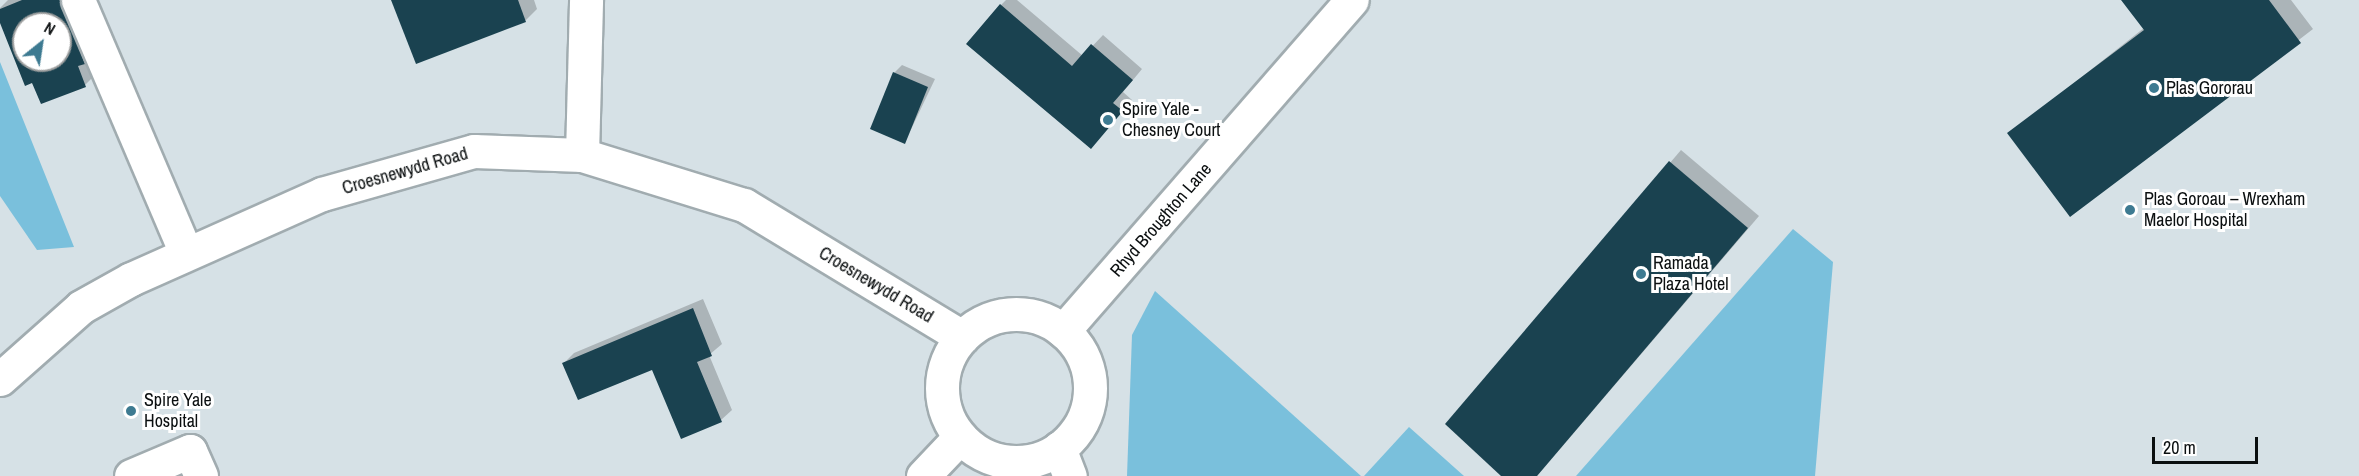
<!DOCTYPE html>
<meta charset="utf-8">
<style>
body{margin:0}
#map{position:relative;width:2359px;height:476px;overflow:hidden;background:#d6e1e6;font-family:"Archivo Narrow",sans-serif}
div>[style]{position:absolute}
.green>*{inset:0;background:#7ac0dc}
.shadow>*{inset:0;background:#0003}
.building>*{inset:0;background:#1a4250}
.roads{filter:drop-shadow(2px 0 #a1acb0) drop-shadow(-2px 0 #a1acb0) drop-shadow(0 2px #a1acb0) drop-shadow(0 -2px #a1acb0)}
.minor>*{height:33px;margin:-16.5px;padding:0 16.5px;transform-origin:16.5px;border-radius:16.5px;background:#fff}
.minor>.ring{margin:-16.5px;padding:0;box-sizing:content-box;background:none;border:33px solid #fff;border-radius:50%}
.dots>*{width:16px;height:16px;translate:-50% -50%;box-sizing:border-box;border:3px solid #fff;border-radius:50%}
span{translate:-50% -50%;white-space:nowrap;text-align:center;line-height:1.15;-webkit-text-stroke:6px #fff;paint-order:stroke}
.poi-label{font-size:18px;color:#0b0f10}
.left{translate:0 -50%;text-align:left}
.street-label{font-size:18px;color:#0b0f10}
.north{position:absolute;left:12px;top:12px;width:60px;height:60px;box-sizing:border-box;background:#fff;border:2px solid #9d9f9f;border-radius:50%;rotate:30deg;font-size:16px;font-weight:700;line-height:24px;text-align:center;color:#0b0f10}
.north::after{content:'';display:block;margin:auto;width:21px;height:27px;background:#3d7a91;clip-path:polygon(50% 0,100% 100%,50% 72%,0 100%)}
.scale{position:absolute;left:2152px;top:437px;width:106px;height:27px;box-sizing:border-box;border:3px solid #0b0f10;border-top:0;padding-left:8px;font-size:18px;line-height:21px;white-space:nowrap;color:#0b0f10;-webkit-text-stroke:4px #fff;paint-order:stroke}
</style>
<div id="map">
<div class="green">
<div style="clip-path:polygon(0 62px,74px 247px,37px 250px,0 196px)"></div>
<div style="clip-path:polygon(1793px 229px,1833px 262px,1815px 476px,1576px 476px)"></div>
<div style="clip-path:polygon(1155px 291px,1361px 476px,1127px 476px,1132px 335px)"></div>
<div style="clip-path:polygon(1409px 427px,1464px 476px,1364px 476px)"></div>
</div>
<div class="shadow">
<div style="clip-path:polygon(evenodd,8px 0,76px 0,95px 75px,85px 85px,42px 102px,0 19px,0 8px,8px 0,24px 24px,60px 24px,60px 60px,24px 60px,24px 24px)"></div>
<div style="clip-path:polygon(392px 0,534px 0,537px 9px,526px 20px,417px 62px)"></div>
<div style="clip-path:polygon(1006px 0,1017px 0,1083px 56px,1103px 35px,1142px 69px,1123px 92px,1132px 100px,1101px 136px,1001px 5px)"></div>
<div style="clip-path:polygon(2123px 0,2291px 0,2313px 29px,2070px 215px,2009px 134px,2144px 28px)"></div>
<div style="clip-path:polygon(902px 65px,935px 79px,905px 142px,894px 73px)"></div>
<div style="clip-path:polygon(1681px 150px,1759px 216px,1537px 476px,1503px 476px,1447px 424px)"></div>
<div style="clip-path:polygon(703px 299px,722px 344px,709px 355px,732px 410px,721px 420px,682px 437px,653px 368px,564px 363px,574px 353px)"></div>
</div>
<div class="building">
<div style="clip-path:polygon(evenodd,22px 0,60px 0,85px 64px,78px 66px,86px 87px,41px 104px,32px 83px,25px 86px,0 23px,0 9px,22px 0,24px 24px,60px 24px,60px 60px,24px 60px,24px 24px)"></div>
<div style="clip-path:polygon(391px 0,518px 0,526px 22px,416px 64px)"></div>
<div style="clip-path:polygon(2121px 0,2269px 0,2301px 43px,2070px 217px,2007px 133px,2144px 30px)"></div>
<div style="clip-path:polygon(1000px 4px,1072px 66px,1091px 44px,1133px 80px,1113px 103px,1123px 111px,1091px 149px,966px 44px)"></div>
<div style="clip-path:polygon(893px 72px,928px 87px,905px 144px,870px 129px)"></div>
<div style="clip-path:polygon(1669px 161px,1748px 228px,1537px 476px,1501px 476px,1445px 424px)"></div>
<div style="clip-path:polygon(693px 308px,712px 356px,697px 362px,722px 422px,681px 439px,652px 370px,578px 400px,562px 363px)"></div>
</div>
<div class="roads">
<div class="minor">
<div style="left:78px;top:0;width:275px;rotate:66.9deg"></div>
<div style="left:582px;top:155px;width:155px;rotate:-88.5deg"></div>
<div class="ring" style="left:942px;top:314px;width:115px;height:115px"></div>
<div style="left:1063px;top:331px;width:439px;rotate:-48.9deg"></div>
<div style="left:0;top:379px;width:108px;rotate:-41.6deg"></div>
<div style="left:81px;top:307px;width:57px;rotate:-29.2deg"></div>
<div style="left:131px;top:279px;width:209px;rotate:-24deg"></div>
<div style="left:322px;top:194px;width:158px;rotate:-15.8deg"></div>
<div style="left:474px;top:151px;width:108px;rotate:2.1deg"></div>
<div style="left:582px;top:155px;width:170px;rotate:17.2deg"></div>
<div style="left:744px;top:205px;width:255px;rotate:31.2deg"></div>
<div style="left:1059px;top:448px;width:30px;rotate:69deg"></div>
<div style="left:131px;top:476px;width:64px;rotate:-23deg"></div>
<div style="left:190px;top:451px;width:27px;rotate:66deg"></div>
<div style="left:923px;top:476px;width:54px;rotate:-46.5deg"></div>
</div>
</div>
<div class="dots">
<div style="left:2154px;top:88px;background:#3d7a91"></div>
<div style="left:1108px;top:120px;background:#3d7a91"></div>
<div style="left:2130px;top:210px;background:#3d7a91"></div>
<div style="left:1641px;top:274px;background:#3d7a91"></div>
<div style="left:131px;top:411px;background:#3d7a91"></div>
</div>
<div class="poi-label">
<span class="left" style="left:2166px;top:88px">Plas Gororau</span>
<span class="left" style="left:1122px;top:120px">Spire Yale -<br>Chesney Court</span>
<span class="left" style="left:2144px;top:210px">Plas Goroau – Wrexham<br>Maelor Hospital</span>
<span class="left" style="left:1653px;top:274px">Ramada<br>Plaza Hotel</span>
<span class="left" style="left:144px;top:411px">Spire Yale<br>Hospital</span>
</div>
<div class="street-label">
<span style="left:405px;top:171px;rotate:-16deg">Croesnewydd Road</span>
<span style="left:1161px;top:220px;rotate:-49deg">Rhyd Broughton Lane</span>
<span style="left:876px;top:285px;rotate:31deg">Croesnewydd Road</span>
</div>
<div class="north">N</div>
<div class="scale">20 m</div>
</div>
